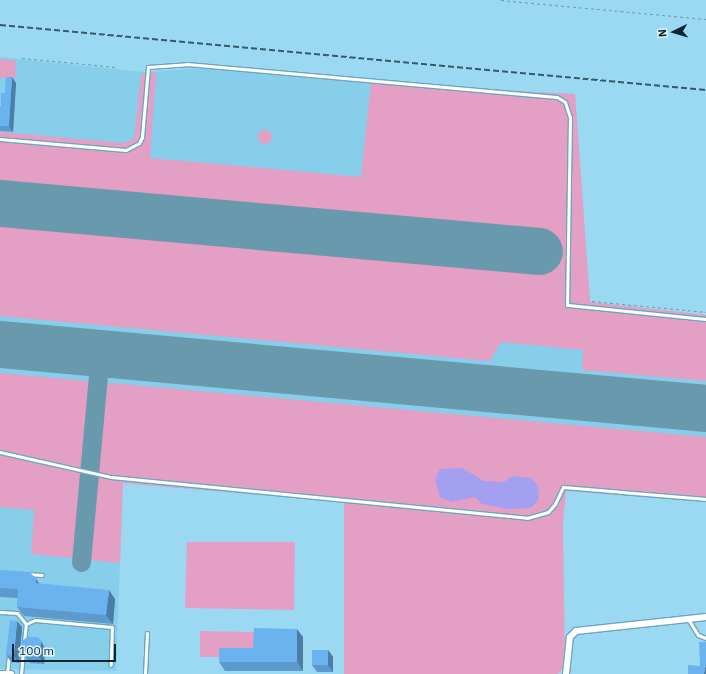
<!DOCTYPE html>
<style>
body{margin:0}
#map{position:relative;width:706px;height:674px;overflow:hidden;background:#9bd9f2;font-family:"IBM Plex Sans",sans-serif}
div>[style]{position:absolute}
.built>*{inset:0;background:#87ceeb}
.green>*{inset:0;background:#e49fc5}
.round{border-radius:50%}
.water>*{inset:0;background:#a4a0f0}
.taxiway>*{height:19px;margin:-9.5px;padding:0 9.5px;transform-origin:9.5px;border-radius:9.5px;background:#6899ad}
.runway>*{height:47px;margin:-23.5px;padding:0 23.5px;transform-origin:23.5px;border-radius:23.5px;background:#6899ad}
.path>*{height:1px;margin-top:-0.5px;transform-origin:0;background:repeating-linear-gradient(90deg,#6a9baf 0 3px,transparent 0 6px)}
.roads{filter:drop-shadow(1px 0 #6ba7c0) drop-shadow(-1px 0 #6ba7c0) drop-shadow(0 1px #6ba7c0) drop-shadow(0 -1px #6ba7c0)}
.lane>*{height:3px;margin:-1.5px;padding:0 1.5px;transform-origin:1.5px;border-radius:1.5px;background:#fff}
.street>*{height:6px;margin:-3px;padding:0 3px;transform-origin:3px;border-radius:3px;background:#fff}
.rail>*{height:2px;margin-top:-1px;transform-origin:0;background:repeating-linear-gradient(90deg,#365968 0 6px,transparent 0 9px)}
.wall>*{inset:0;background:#5c9ace}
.shaded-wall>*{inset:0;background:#4b7da7}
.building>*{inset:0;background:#6bb3ef}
span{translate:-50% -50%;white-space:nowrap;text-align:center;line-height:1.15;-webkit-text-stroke:3px #dcf4fe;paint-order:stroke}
.north{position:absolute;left:654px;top:12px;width:40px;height:40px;-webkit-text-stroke:3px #dcf4fe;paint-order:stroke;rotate:265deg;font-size:11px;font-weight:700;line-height:16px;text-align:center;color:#0d2630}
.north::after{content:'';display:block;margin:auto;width:14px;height:18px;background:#0d2630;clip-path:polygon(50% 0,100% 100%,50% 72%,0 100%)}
.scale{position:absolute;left:12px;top:644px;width:104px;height:18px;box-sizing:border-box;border:2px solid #0d2630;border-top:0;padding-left:5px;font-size:12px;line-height:14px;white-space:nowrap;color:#0d2630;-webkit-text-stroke:3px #dcf4fe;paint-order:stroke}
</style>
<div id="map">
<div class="built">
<div style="clip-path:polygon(0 57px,145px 72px,203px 68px,371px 83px,575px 94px,590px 302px,706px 315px,706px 502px,566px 491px,563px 522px,123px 483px,116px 671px,0 669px)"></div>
</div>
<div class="green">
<div style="clip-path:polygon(0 59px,16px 61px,15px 79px,0 78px)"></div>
<div style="clip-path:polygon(156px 72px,150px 158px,361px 177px,371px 83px,575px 94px,590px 302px,706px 315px,706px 381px,582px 370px,583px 350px,501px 342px,490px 361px,0 316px,0 132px,124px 143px,134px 139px,141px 75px)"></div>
<div class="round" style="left:258px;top:130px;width:14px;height:14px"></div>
<div style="clip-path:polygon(0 373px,706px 437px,706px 502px,566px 491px,563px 522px,565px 666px,558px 674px,344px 674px,344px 502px,123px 483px,120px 563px,31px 554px,34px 510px,0 507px)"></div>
<div style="clip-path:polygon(187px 542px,295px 542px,294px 610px,185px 608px)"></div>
<div style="clip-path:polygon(200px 631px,260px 632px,260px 657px,200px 657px)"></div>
</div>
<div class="water">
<div style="clip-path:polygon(462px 468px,484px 481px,504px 482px,513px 476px,531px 478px,538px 486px,539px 499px,531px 508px,508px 509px,482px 504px,475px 497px,452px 502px,440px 497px,435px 479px,440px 469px)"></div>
</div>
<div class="taxiway">
<div style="left:81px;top:562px;width:210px;rotate:-84.8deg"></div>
</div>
<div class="runway">
<div style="left:0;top:203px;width:541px;rotate:5.09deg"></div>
<div style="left:0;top:344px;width:709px;rotate:5.18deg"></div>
</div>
<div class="path">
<div style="left:501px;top:0;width:206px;rotate:5.3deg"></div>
<div style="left:22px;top:58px;width:95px;rotate:5.4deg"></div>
<div style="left:592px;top:301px;width:115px;rotate:5.5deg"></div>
</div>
<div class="roads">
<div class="lane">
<div style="left:0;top:139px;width:126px;rotate:5deg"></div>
<div style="left:126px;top:150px;width:15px;rotate:-28deg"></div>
<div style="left:139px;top:143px;width:7px;rotate:-63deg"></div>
<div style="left:142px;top:137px;width:70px;rotate:-85.1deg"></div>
<div style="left:148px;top:67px;width:39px;rotate:-4deg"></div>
<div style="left:187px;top:64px;width:371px;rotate:5.1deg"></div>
<div style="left:557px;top:97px;width:9px;rotate:32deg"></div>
<div style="left:565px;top:102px;width:16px;rotate:72deg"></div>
<div style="left:570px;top:117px;width:188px;rotate:90.9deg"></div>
<div style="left:567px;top:305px;width:140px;rotate:5.8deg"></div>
<div style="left:0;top:452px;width:114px;rotate:12.7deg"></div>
<div style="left:111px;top:477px;width:418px;rotate:5.6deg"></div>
<div style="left:527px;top:518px;width:22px;rotate:-16deg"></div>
<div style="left:548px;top:512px;width:11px;rotate:-49deg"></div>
<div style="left:555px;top:504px;width:19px;rotate:-65deg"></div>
<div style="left:563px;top:487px;width:144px;rotate:4.8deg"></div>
<div style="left:28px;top:574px;width:14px;rotate:4deg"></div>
<div style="left:0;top:612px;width:17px;rotate:3deg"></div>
<div style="left:17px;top:613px;width:14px;rotate:51deg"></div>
<div style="left:688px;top:619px;width:19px;rotate:58deg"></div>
<div style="left:698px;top:635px;width:9px;rotate:21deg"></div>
<div style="left:24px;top:642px;width:18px;rotate:-84deg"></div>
<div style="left:26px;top:624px;width:10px;rotate:-24deg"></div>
<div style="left:35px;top:620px;width:77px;rotate:5.2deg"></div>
<div style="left:112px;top:627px;width:38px;rotate:92deg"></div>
<div style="left:7px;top:674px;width:18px;rotate:-84deg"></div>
<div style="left:21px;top:674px;width:22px;rotate:-85deg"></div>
<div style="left:145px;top:674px;width:41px;rotate:-87.2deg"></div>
</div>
<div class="street">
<div style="left:0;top:674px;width:11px"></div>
<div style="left:566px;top:674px;width:37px;rotate:-84deg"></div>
<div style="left:570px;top:637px;width:8px;rotate:-45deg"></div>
<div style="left:576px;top:631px;width:131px;rotate:-6.1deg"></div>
</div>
</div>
<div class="rail">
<div style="left:0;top:25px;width:709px;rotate:5.26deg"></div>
</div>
<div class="wall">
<div style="clip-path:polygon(16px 83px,13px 132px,0 131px,0 106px,1px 106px,5px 93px)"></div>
<div style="clip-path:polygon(0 570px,36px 579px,39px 584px,115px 599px,113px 624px,24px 616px,17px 607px,18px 598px,0 597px)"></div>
<div style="clip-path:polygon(22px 627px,19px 663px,11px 662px,6px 655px)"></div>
<div style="clip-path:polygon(303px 637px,303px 671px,225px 671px,219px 662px,253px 648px)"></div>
<div style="clip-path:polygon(45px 648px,44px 664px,30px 663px,26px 658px,21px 652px)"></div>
<div style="clip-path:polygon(328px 650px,333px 657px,333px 672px,317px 672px,312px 665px)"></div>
</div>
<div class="shaded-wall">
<div style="clip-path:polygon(12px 77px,16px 83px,13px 132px,9px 126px)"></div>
<div style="clip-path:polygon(36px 579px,42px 588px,36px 583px)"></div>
<div style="clip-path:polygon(109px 590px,115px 599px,113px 624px,106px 615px)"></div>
<div style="clip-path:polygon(17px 621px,22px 627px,19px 663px,14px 656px)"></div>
<div style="clip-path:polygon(297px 629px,303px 637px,303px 671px,297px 662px)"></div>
<div style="clip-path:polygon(41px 641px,45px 648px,44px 664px,39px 657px)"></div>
<div style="clip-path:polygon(328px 650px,333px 657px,333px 672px,328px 665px)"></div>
<div style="clip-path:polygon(705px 666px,706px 668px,706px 674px,704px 674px)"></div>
</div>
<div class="building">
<div style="clip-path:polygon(6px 77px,12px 77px,9px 126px,0 126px,0 106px,1px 106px,1px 93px,5px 93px)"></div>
<div style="clip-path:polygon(0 570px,30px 572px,36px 579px,36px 583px,109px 590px,106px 615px,17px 607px,18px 589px,0 588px)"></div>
<div style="clip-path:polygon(10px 620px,17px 621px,14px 656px,6px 655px)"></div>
<div style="clip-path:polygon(254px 628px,297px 629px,297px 662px,219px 662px,219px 648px,253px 648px)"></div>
<div style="clip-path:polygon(27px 637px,38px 637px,41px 641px,39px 657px,25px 656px,21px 652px,22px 641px)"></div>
<div style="clip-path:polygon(699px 642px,706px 642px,706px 666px,705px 666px,704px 674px,688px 674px,688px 665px,700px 666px)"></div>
<div style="clip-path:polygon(312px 650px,328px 650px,328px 665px,312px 665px)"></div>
</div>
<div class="north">N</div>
<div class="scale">100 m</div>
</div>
